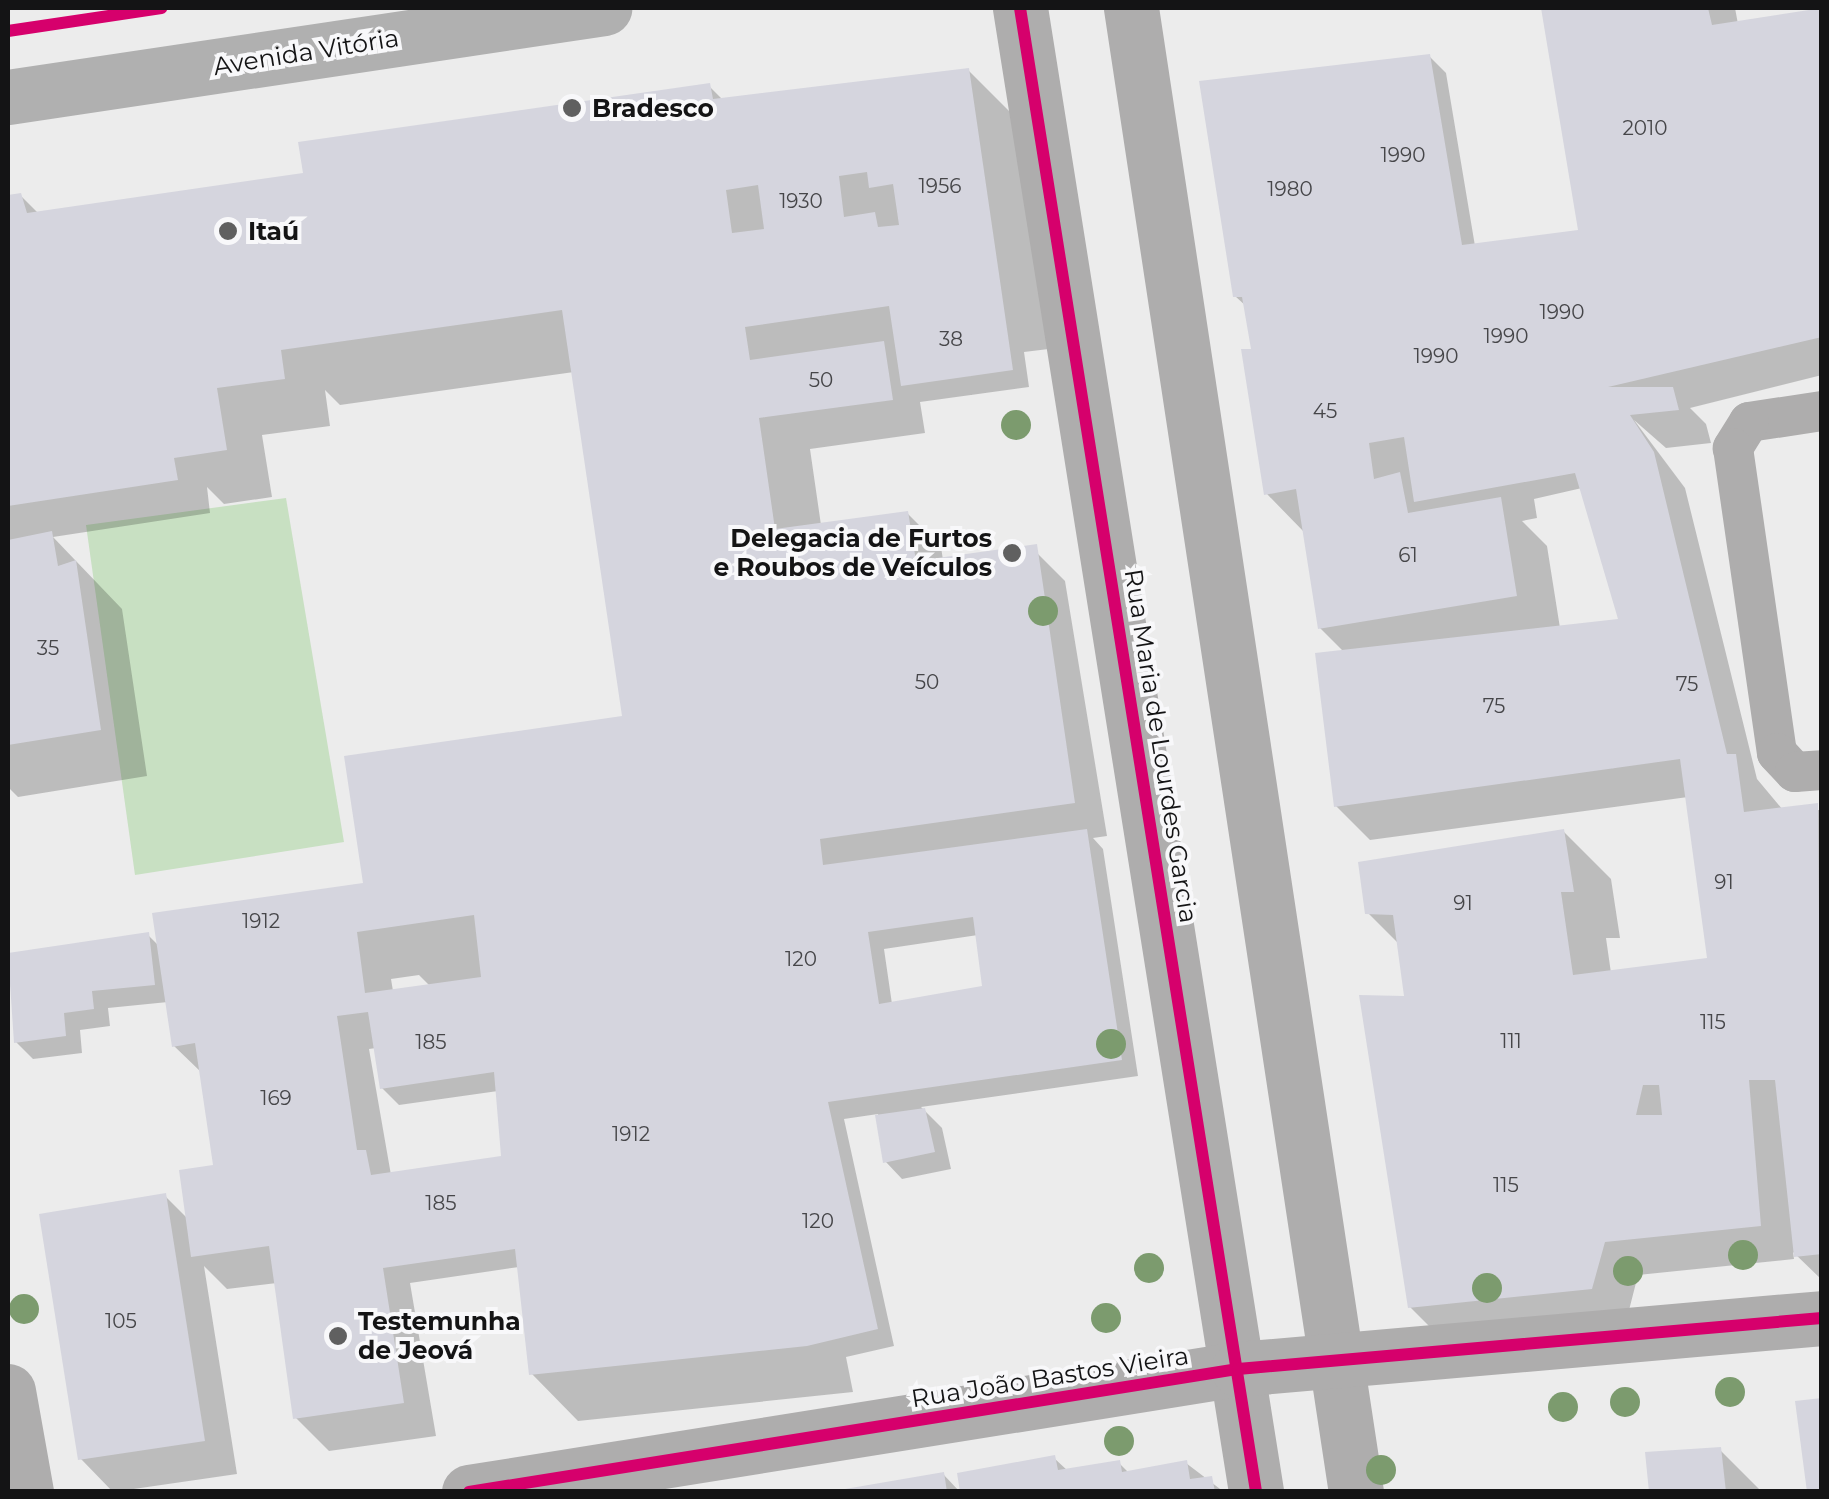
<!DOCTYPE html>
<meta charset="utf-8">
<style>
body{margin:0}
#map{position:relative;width:1829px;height:1499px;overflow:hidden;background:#ececec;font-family:Montserrat,sans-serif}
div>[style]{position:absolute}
.green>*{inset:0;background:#c8e0c2}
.shadow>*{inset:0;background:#0003}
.building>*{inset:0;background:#d5d5de}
.lane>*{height:40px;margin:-20px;padding:0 20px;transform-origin:20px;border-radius:20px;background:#aeadad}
.street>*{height:55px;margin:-27.5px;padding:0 27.5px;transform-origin:27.5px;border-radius:27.5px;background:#aeadad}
.primary>*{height:55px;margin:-27.5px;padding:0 27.5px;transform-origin:27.5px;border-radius:27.5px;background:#b0b0b0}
.cycleway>*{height:12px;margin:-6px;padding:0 6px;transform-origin:6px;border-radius:6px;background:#d6006c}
.trees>*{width:30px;height:30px;margin:-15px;border-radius:50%;background:#7c9b6e}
.dots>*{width:28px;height:28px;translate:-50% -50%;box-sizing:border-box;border:5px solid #f8f8fa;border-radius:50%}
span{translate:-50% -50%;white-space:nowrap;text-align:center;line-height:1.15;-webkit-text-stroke:8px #f8f8fa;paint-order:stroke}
.number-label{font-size:20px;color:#464649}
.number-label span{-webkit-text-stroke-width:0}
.street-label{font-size:25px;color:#141415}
.poi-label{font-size:25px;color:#141415;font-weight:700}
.left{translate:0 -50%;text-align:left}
.right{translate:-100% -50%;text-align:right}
.frame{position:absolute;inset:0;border:10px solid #141415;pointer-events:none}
</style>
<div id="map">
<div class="green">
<div style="clip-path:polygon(286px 498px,344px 842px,135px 875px,86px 525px)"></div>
</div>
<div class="shadow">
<div style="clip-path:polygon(evenodd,1543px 8px,1735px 8px,1738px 24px,1822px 10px,1822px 375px,1690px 408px,1706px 424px,1711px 443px,1666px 448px,1634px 420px,1685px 488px,1757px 779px,1783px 810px,1822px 810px,1822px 1280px,1793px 1252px,1794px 1259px,1638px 1275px,1626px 1322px,1444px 1341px,1410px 1307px,1407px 999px,1400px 945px,1368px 913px,1564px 832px,1611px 879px,1620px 938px,1606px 938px,1611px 973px,1713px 961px,1688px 797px,1370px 840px,1336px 806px,1344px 652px,1320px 628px,1305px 533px,1267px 494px,1254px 351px,1247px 307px,1235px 296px,1202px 83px,1429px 56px,1446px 73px,1475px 246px,1585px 240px,1543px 8px,1582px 488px,1621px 621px,1560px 628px,1547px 546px,1522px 521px,1537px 518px,1534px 499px,1582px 488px)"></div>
<div style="clip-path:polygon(evenodd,968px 70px,1025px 127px,1057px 348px,1024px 352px,1029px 387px,920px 402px,925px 433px,810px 449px,821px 525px,907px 513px,941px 547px,943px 560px,1031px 547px,1065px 581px,1107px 836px,1093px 838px,1103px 849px,1138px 1076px,921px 1107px,942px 1128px,951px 1169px,902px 1179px,885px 1161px,878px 1114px,844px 1119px,894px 1346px,846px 1357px,853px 1392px,578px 1421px,532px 1374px,519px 1267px,410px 1283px,436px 1436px,329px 1451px,296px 1418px,277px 1283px,227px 1289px,204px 1266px,237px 1474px,113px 1492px,81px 1459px,165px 1196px,189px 1220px,216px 1167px,202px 1073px,174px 1046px,168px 1002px,108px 1008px,110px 1026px,80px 1030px,82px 1053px,33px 1059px,16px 1042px,8px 956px,148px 935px,160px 947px,362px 886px,624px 718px,574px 372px,340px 405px,325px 390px,330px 426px,262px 435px,272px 497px,224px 504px,207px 487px,210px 513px,53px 537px,122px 609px,147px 776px,18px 797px,8px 787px,8px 197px,20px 195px,39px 214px,256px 184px,709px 86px,723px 100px,968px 70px,978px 935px,985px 988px,892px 1004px,884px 949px,978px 935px,968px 70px,419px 975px,430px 986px,393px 991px,391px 979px,419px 975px,968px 70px,376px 1048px,382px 1088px,399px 1105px,498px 1091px,507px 1165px,391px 1175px,369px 1049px,376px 1048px)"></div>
<div style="clip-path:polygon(1720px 1450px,1762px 1492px,1651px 1492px)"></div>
<div style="clip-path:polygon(1054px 1458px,1068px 1471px,1119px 1463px,1129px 1473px,1186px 1463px,1224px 1492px,962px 1492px)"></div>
<div style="clip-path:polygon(943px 1474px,960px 1492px,847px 1492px)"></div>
</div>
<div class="building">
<div style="clip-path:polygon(evenodd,1541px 8px,1708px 8px,1712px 25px,1822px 8px,1822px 337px,1608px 387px,1673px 387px,1679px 410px,1630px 415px,1654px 452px,1727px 754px,1736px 754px,1744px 812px,1818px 803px,1822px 1254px,1794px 1257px,1775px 1080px,1749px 1080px,1761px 1226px,1605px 1242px,1592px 1289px,1408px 1308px,1359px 995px,1404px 996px,1393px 915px,1365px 914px,1358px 862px,1564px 829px,1574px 892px,1561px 892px,1573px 975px,1707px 958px,1680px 759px,1334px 807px,1315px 653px,1618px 619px,1575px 473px,1414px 502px,1404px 437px,1369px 443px,1374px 479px,1400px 472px,1408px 513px,1501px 497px,1517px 596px,1318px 629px,1296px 489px,1264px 495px,1241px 349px,1251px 349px,1242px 297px,1233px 297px,1199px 81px,1430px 54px,1462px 245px,1578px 230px,1541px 8px,1643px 1085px,1659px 1085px,1662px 1115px,1636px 1115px,1643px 1085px)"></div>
<div style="clip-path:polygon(evenodd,969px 68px,1013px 370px,901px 386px,889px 306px,745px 327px,750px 360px,884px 341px,893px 400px,759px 418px,775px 529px,908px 511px,916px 561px,1037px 544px,1075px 803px,820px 839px,823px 865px,1087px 829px,1122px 1060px,828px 1102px,878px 1329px,807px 1346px,529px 1375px,515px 1249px,383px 1268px,404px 1403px,293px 1419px,269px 1246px,191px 1257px,179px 1170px,213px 1165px,195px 1043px,172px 1047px,152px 913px,363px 883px,344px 756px,622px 716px,562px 310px,281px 350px,285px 379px,217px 388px,227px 450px,174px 458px,178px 480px,8px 506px,8px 195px,21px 193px,27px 213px,303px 173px,298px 142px,710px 83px,713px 99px,969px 68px,867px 172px,869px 188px,893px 184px,899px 225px,878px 227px,875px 212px,844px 217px,839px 176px,867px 172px,969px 68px,758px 185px,764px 229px,732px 233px,726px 190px,758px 185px,969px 68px,474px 915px,481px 977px,365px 993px,357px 932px,474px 915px,969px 68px,973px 917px,982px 986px,879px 1004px,868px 932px,973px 917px,969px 68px,368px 1012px,380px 1089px,494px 1072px,501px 1156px,371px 1175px,366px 1150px,357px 1150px,337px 1016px,368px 1012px)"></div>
<div style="clip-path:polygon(52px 531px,58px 566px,76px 560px,101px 730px,8px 745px,8px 540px)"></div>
<div style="clip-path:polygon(149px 932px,155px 985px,92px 991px,94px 1009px,64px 1013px,66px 1036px,14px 1043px,8px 953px)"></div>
<div style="clip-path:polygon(925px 1108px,935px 1152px,883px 1163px,875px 1115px)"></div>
<div style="clip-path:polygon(166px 1193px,205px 1441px,78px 1460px,39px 1214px)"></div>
<div style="clip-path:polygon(1822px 1398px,1822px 1492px,1807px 1492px,1795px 1401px)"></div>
<div style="clip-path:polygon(1721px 1447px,1726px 1492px,1649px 1492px,1645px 1452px)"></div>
<div style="clip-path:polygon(1055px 1455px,1058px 1470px,1120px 1460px,1122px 1472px,1187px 1460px,1190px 1479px,1212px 1476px,1215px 1492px,960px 1492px,957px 1473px)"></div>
<div style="clip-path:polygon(944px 1472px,947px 1492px,845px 1492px,845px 1489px)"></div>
</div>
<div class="lane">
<div style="left:1822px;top:411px;width:74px;rotate:171.4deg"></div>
<div style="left:1749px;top:422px;width:31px;rotate:122deg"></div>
<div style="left:1733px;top:448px;width:308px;rotate:81.8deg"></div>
<div style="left:1777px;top:753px;width:26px;rotate:47deg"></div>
<div style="left:1795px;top:772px;width:27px;rotate:-4deg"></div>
</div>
<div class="street">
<div style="left:1020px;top:8px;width:1503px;rotate:80.96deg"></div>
<div style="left:1131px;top:8px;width:1501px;rotate:81.38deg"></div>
<div style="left:8px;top:1391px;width:103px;rotate:79.9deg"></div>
<div style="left:469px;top:1492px;width:779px;rotate:-9.09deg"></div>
<div style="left:1238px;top:1369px;width:586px;rotate:-4.99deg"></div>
</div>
<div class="primary">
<div style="left:8px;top:97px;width:603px;rotate:-8.49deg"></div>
</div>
<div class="cycleway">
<div style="left:1020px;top:8px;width:1503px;rotate:80.96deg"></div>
<div style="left:8px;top:31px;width:155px;rotate:-8.5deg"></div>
<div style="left:469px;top:1492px;width:779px;rotate:-9.09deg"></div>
<div style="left:1238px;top:1369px;width:586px;rotate:-4.99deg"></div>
</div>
<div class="trees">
<div style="left:1016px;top:425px"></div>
<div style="left:1043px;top:611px"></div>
<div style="left:1111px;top:1044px"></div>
<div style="left:1743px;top:1255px"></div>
<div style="left:1149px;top:1268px"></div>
<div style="left:1628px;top:1271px"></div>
<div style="left:1487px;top:1288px"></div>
<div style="left:24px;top:1309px"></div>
<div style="left:1106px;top:1318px"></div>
<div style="left:1730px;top:1392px"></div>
<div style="left:1625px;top:1402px"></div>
<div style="left:1563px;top:1407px"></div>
<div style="left:1119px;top:1441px"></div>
<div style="left:1381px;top:1470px"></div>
</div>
<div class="dots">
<div style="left:572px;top:108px;background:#606060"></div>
<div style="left:228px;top:231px;background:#606060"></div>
<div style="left:1012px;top:553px;background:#606060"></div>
<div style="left:338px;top:1336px;background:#606060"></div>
</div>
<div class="number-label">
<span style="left:1645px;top:128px">2010</span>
<span style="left:1403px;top:155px">1990</span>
<span style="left:940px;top:186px">1956</span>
<span style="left:1290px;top:189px">1980</span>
<span style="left:801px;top:201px">1930</span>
<span style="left:1562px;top:312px">1990</span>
<span style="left:1506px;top:336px">1990</span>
<span style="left:951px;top:339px">38</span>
<span style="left:1436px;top:356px">1990</span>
<span style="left:821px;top:380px">50</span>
<span style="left:1325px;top:411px">45</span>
<span style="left:1408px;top:555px">61</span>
<span style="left:48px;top:648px">35</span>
<span style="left:927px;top:682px">50</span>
<span style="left:1687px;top:684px">75</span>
<span style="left:1494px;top:706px">75</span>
<span style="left:1724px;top:882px">91</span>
<span style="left:1463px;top:903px">91</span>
<span style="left:261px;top:921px">1912</span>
<span style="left:801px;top:959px">120</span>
<span style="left:1713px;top:1022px">115</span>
<span style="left:1511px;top:1041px">111</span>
<span style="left:431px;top:1042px">185</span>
<span style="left:276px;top:1098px">169</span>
<span style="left:631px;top:1134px">1912</span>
<span style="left:1506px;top:1185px">115</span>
<span style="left:441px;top:1203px">185</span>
<span style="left:818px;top:1221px">120</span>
<span style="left:121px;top:1321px">105</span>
</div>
<div class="street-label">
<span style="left:306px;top:52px;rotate:-9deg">Avenida Vitória</span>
<span style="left:1161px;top:746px;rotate:81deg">Rua Maria de Lourdes Garcia</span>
<span style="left:1050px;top:1377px;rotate:-9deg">Rua João Bastos Vieira</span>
</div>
<div class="poi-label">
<span class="left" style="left:592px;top:108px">Bradesco</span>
<span class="left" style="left:248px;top:231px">Itaú</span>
<span class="right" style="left:992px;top:553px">Delegacia de Furtos<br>e Roubos de Veículos</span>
<span class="left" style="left:358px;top:1336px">Testemunha<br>de Jeová</span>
</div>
<div class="frame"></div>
</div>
